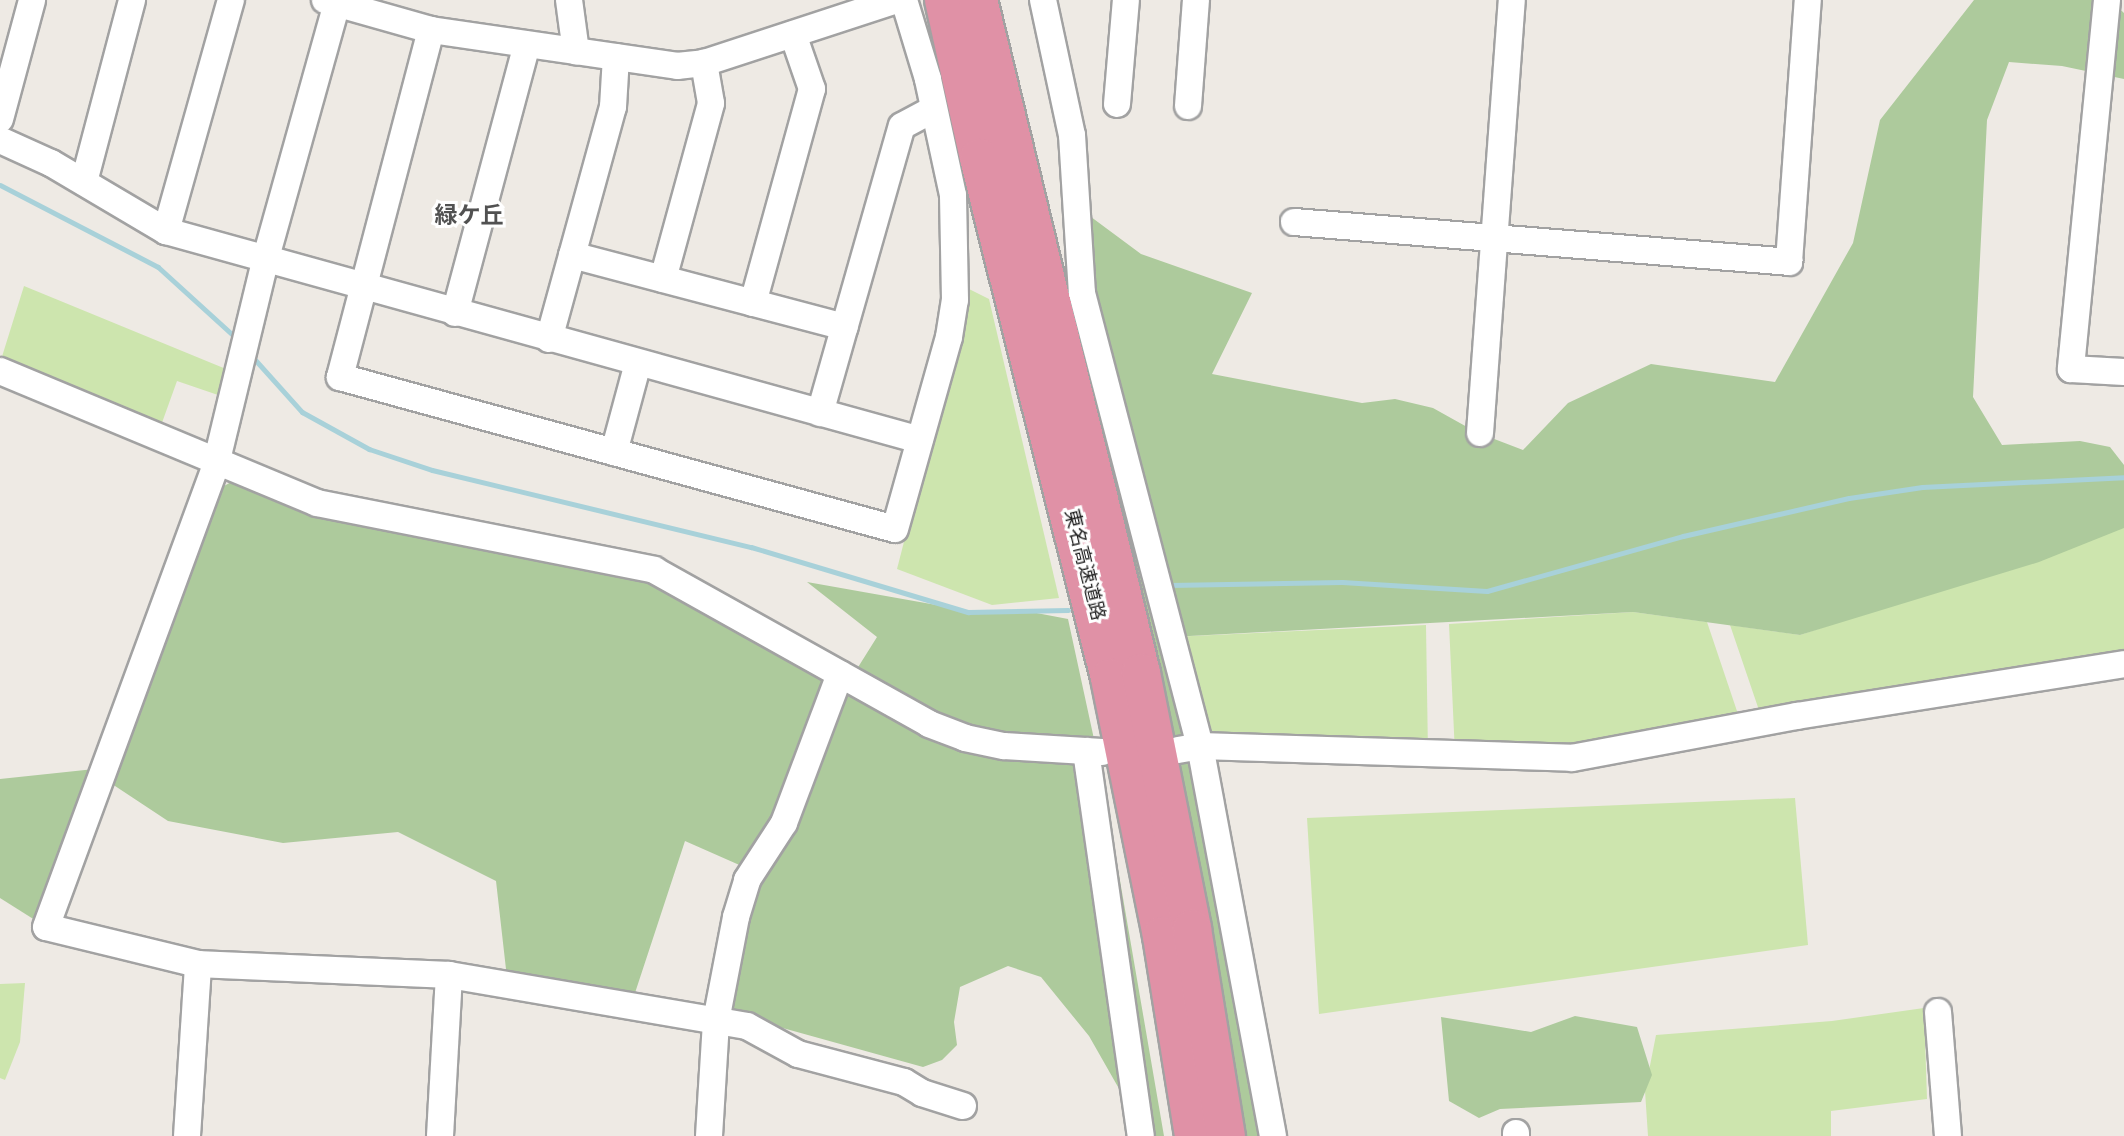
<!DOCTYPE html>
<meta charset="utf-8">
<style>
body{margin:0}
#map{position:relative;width:2124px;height:1136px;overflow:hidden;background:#eeeae4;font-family:"Source Sans 3","Noto Sans JP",sans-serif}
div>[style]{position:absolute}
.grass>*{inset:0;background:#cde5ae}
.forest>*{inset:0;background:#adca9c}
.stream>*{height:5px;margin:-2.5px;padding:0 2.5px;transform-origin:2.5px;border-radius:2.5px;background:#a8d1d9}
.roads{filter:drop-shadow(2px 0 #a2a2a2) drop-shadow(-2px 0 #a2a2a2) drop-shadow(0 2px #a2a2a2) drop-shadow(0 -2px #a2a2a2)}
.minor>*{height:26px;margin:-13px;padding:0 13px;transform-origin:13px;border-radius:13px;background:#fff}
.highway>*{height:38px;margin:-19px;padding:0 19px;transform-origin:19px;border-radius:19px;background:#e091a6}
span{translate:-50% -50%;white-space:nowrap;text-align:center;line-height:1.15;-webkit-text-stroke:6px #fff;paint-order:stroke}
.street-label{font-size:19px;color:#1e1e1e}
.quarter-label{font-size:23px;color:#515151;font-weight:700}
</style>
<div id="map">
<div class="grass">
<div style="clip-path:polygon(24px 286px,226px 369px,218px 395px,177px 381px,159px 431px,0 363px)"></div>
<div style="clip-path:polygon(969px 289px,989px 299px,1059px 598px,992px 605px,897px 569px)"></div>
<div style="clip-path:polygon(2124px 527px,2124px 664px,1763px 722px,1730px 625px,1800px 635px)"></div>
<div style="clip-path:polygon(1633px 612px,1707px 622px,1742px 726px,1572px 758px,1455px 754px,1449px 624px)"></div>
<div style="clip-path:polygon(1426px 625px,1428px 754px,1200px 746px,1171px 637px)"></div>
<div style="clip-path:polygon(1795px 798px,1808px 945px,1319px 1014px,1307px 818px)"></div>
<div style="clip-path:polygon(25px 983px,20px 1042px,5px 1080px,0 1078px,0 984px)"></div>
<div style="clip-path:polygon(1924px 1008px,1927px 1099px,1831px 1111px,1831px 1136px,1648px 1136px,1645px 1091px,1656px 1035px,1832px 1021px)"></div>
</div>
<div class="forest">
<div style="clip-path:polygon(1974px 0,2110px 0,2124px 13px,2124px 79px,2062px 66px,2009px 62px,1987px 120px,1973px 397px,2002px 445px,2080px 441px,2110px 447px,2124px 465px,2124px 528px,2039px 562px,1800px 635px,1633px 612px,1171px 637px,1081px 288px,1083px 211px,1141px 254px,1252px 293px,1212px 374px,1362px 403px,1395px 399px,1433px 408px,1476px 432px,1523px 450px,1568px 403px,1651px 364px,1775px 382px,1853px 243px,1880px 120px)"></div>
<div style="clip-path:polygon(1107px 431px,1195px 729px,1269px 1136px,1244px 1136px)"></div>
<div style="clip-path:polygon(244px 475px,691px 591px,850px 680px,877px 637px,807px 582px,976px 612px,1026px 611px,1068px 619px,1102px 776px,1164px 1136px,1136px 1136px,1130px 1108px,1089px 1036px,1041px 977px,1008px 966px,960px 987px,954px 1022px,957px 1045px,942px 1060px,923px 1067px,718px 1010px,753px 871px,685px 841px,633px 999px,507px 978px,496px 881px,398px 832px,283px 843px,168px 821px,109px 782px,204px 497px)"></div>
<div style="clip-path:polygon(104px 768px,46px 927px,0 898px,0 779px)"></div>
<div style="clip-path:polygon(1575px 1016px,1637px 1027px,1652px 1075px,1641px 1102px,1500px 1109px,1479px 1118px,1449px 1101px,1441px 1017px,1531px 1032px)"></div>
</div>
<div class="stream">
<div style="left:0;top:185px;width:178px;rotate:27.4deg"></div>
<div style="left:158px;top:267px;width:107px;rotate:42.3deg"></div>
<div style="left:250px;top:354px;width:78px;rotate:48.1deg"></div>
<div style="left:302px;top:412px;width:77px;rotate:28.9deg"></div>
<div style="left:369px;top:449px;width:66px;rotate:18.4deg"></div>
<div style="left:432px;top:470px;width:328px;rotate:13.6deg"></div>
<div style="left:751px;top:547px;width:227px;rotate:16.7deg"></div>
<div style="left:968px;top:612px;width:100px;rotate:-1.1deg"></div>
<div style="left:1169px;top:585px;width:173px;rotate:-1deg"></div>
<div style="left:1342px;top:582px;width:145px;rotate:3.6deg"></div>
<div style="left:1487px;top:591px;width:204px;rotate:-15.7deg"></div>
<div style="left:1683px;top:536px;width:170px;rotate:-12.9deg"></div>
<div style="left:1849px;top:498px;width:74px;rotate:-8.6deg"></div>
<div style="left:1922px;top:487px;width:202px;rotate:-2.8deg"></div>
</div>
<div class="roads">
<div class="minor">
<div style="left:325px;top:0;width:110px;rotate:15.8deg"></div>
<div style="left:431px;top:30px;width:249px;rotate:8.3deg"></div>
<div style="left:677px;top:66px;width:27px;rotate:-6deg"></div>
<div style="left:704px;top:63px;width:203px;rotate:-18.1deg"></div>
<div style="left:569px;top:0;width:52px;rotate:82.3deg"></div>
<div style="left:1043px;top:0;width:138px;rotate:77.9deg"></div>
<div style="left:1072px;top:135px;width:158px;rotate:86.4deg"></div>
<div style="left:1082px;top:293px;width:468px;rotate:75.4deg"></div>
<div style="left:1200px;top:746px;width:397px;rotate:79.4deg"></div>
<div style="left:2107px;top:0;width:371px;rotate:95.6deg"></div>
<div style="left:2071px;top:369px;width:53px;rotate:3.2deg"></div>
<div style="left:431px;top:30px;width:359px;rotate:104.7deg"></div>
<div style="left:340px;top:377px;width:575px;rotate:15.32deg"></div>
<div style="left:895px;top:529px;width:199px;rotate:-74.3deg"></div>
<div style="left:949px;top:337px;width:37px;rotate:-81deg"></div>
<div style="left:955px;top:300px;width:105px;rotate:-91.1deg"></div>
<div style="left:953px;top:195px;width:119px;rotate:-102.2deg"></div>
<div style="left:928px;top:79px;width:83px;rotate:-106.9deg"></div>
<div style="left:1117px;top:104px;width:104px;rotate:-85.1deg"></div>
<div style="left:1188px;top:106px;width:106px;rotate:-85.7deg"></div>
<div style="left:0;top:119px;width:123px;rotate:-74.9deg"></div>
<div style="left:0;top:140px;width:56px;rotate:24.3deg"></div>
<div style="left:51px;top:163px;width:134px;rotate:30.6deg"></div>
<div style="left:166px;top:231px;width:782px;rotate:15.49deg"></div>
<div style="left:84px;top:182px;width:188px;rotate:-75.2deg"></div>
<div style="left:1294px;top:222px;width:497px;rotate:4.6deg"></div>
<div style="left:1789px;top:262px;width:263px;rotate:-85.9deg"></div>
<div style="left:166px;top:231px;width:240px;rotate:-74.3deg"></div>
<div style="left:572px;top:255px;width:282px;rotate:14.8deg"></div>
<div style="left:663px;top:279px;width:182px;rotate:-74.7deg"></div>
<div style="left:711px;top:103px;width:41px;rotate:-99.9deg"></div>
<div style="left:753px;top:303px;width:222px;rotate:-74.6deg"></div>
<div style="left:812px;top:89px;width:58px;rotate:-109.1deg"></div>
<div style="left:455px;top:313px;width:278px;rotate:-75deg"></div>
<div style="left:549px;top:339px;width:241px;rotate:-74.6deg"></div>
<div style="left:613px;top:107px;width:50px;rotate:-86.6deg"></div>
<div style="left:0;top:371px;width:343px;rotate:22.6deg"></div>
<div style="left:317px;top:503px;width:344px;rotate:11.2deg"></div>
<div style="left:654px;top:570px;width:315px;rotate:29.2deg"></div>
<div style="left:929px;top:724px;width:39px;rotate:21deg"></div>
<div style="left:965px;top:738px;width:40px;rotate:12deg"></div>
<div style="left:1004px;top:746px;width:98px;rotate:3.5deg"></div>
<div style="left:820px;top:413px;width:298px;rotate:-74.1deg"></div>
<div style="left:902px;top:126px;width:36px;rotate:-28deg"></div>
<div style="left:1480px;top:433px;width:434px;rotate:-85.8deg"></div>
<div style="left:614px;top:452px;width:92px;rotate:-74.9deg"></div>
<div style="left:1178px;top:750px;width:22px;rotate:-10deg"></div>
<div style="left:1200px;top:746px;width:372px;rotate:1.8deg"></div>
<div style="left:1572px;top:758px;width:229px;rotate:-10.6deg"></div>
<div style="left:1797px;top:716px;width:331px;rotate:-9deg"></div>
<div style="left:1086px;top:751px;width:389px;rotate:81.9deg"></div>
<div style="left:198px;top:964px;width:251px;rotate:2.5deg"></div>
<div style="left:449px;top:975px;width:302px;rotate:9.7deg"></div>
<div style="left:747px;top:1026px;width:58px;rotate:28.8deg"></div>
<div style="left:798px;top:1054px;width:110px;rotate:14.8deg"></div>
<div style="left:904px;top:1082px;width:21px;rotate:31deg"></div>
<div style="left:922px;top:1093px;width:43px;rotate:17.6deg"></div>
<div style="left:1938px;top:1012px;width:124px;rotate:85.4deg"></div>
<div style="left:1516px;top:1133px;width:3px;rotate:90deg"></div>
<div style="left:187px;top:1136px;width:172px;rotate:-86.3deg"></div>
<div style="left:198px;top:964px;width:156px;rotate:-166.3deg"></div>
<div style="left:46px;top:927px;width:493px;rotate:-69.8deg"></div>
<div style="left:216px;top:464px;width:209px;rotate:-76.4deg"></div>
<div style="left:265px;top:261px;width:271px;rotate:-74.4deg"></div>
<div style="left:440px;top:1136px;width:161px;rotate:-86.8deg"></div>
<div style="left:709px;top:1136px;width:115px;rotate:-86.5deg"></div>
<div style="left:716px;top:1021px;width:106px;rotate:-79.1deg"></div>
<div style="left:736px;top:917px;width:39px;rotate:-73deg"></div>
<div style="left:747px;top:880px;width:68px;rotate:-57deg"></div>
<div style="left:784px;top:823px;width:159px;rotate:-69.4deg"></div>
</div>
<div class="highway">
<div style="left:944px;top:0;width:162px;rotate:77.5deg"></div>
<div style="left:979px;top:158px;width:536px;rotate:75.86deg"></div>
<div style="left:1110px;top:678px;width:263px;rotate:78.6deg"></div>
<div style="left:1162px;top:936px;width:203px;rotate:80.9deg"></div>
<div style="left:978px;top:0;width:692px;rotate:76.39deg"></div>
<div style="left:1141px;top:673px;width:261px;rotate:78.7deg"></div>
<div style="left:1192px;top:929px;width:210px;rotate:80.7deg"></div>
</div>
</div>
<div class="street-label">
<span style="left:1084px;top:565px;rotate:76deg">東名高速道路</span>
</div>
<div class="quarter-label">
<span style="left:469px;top:216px">緑ケ丘</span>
</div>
</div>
